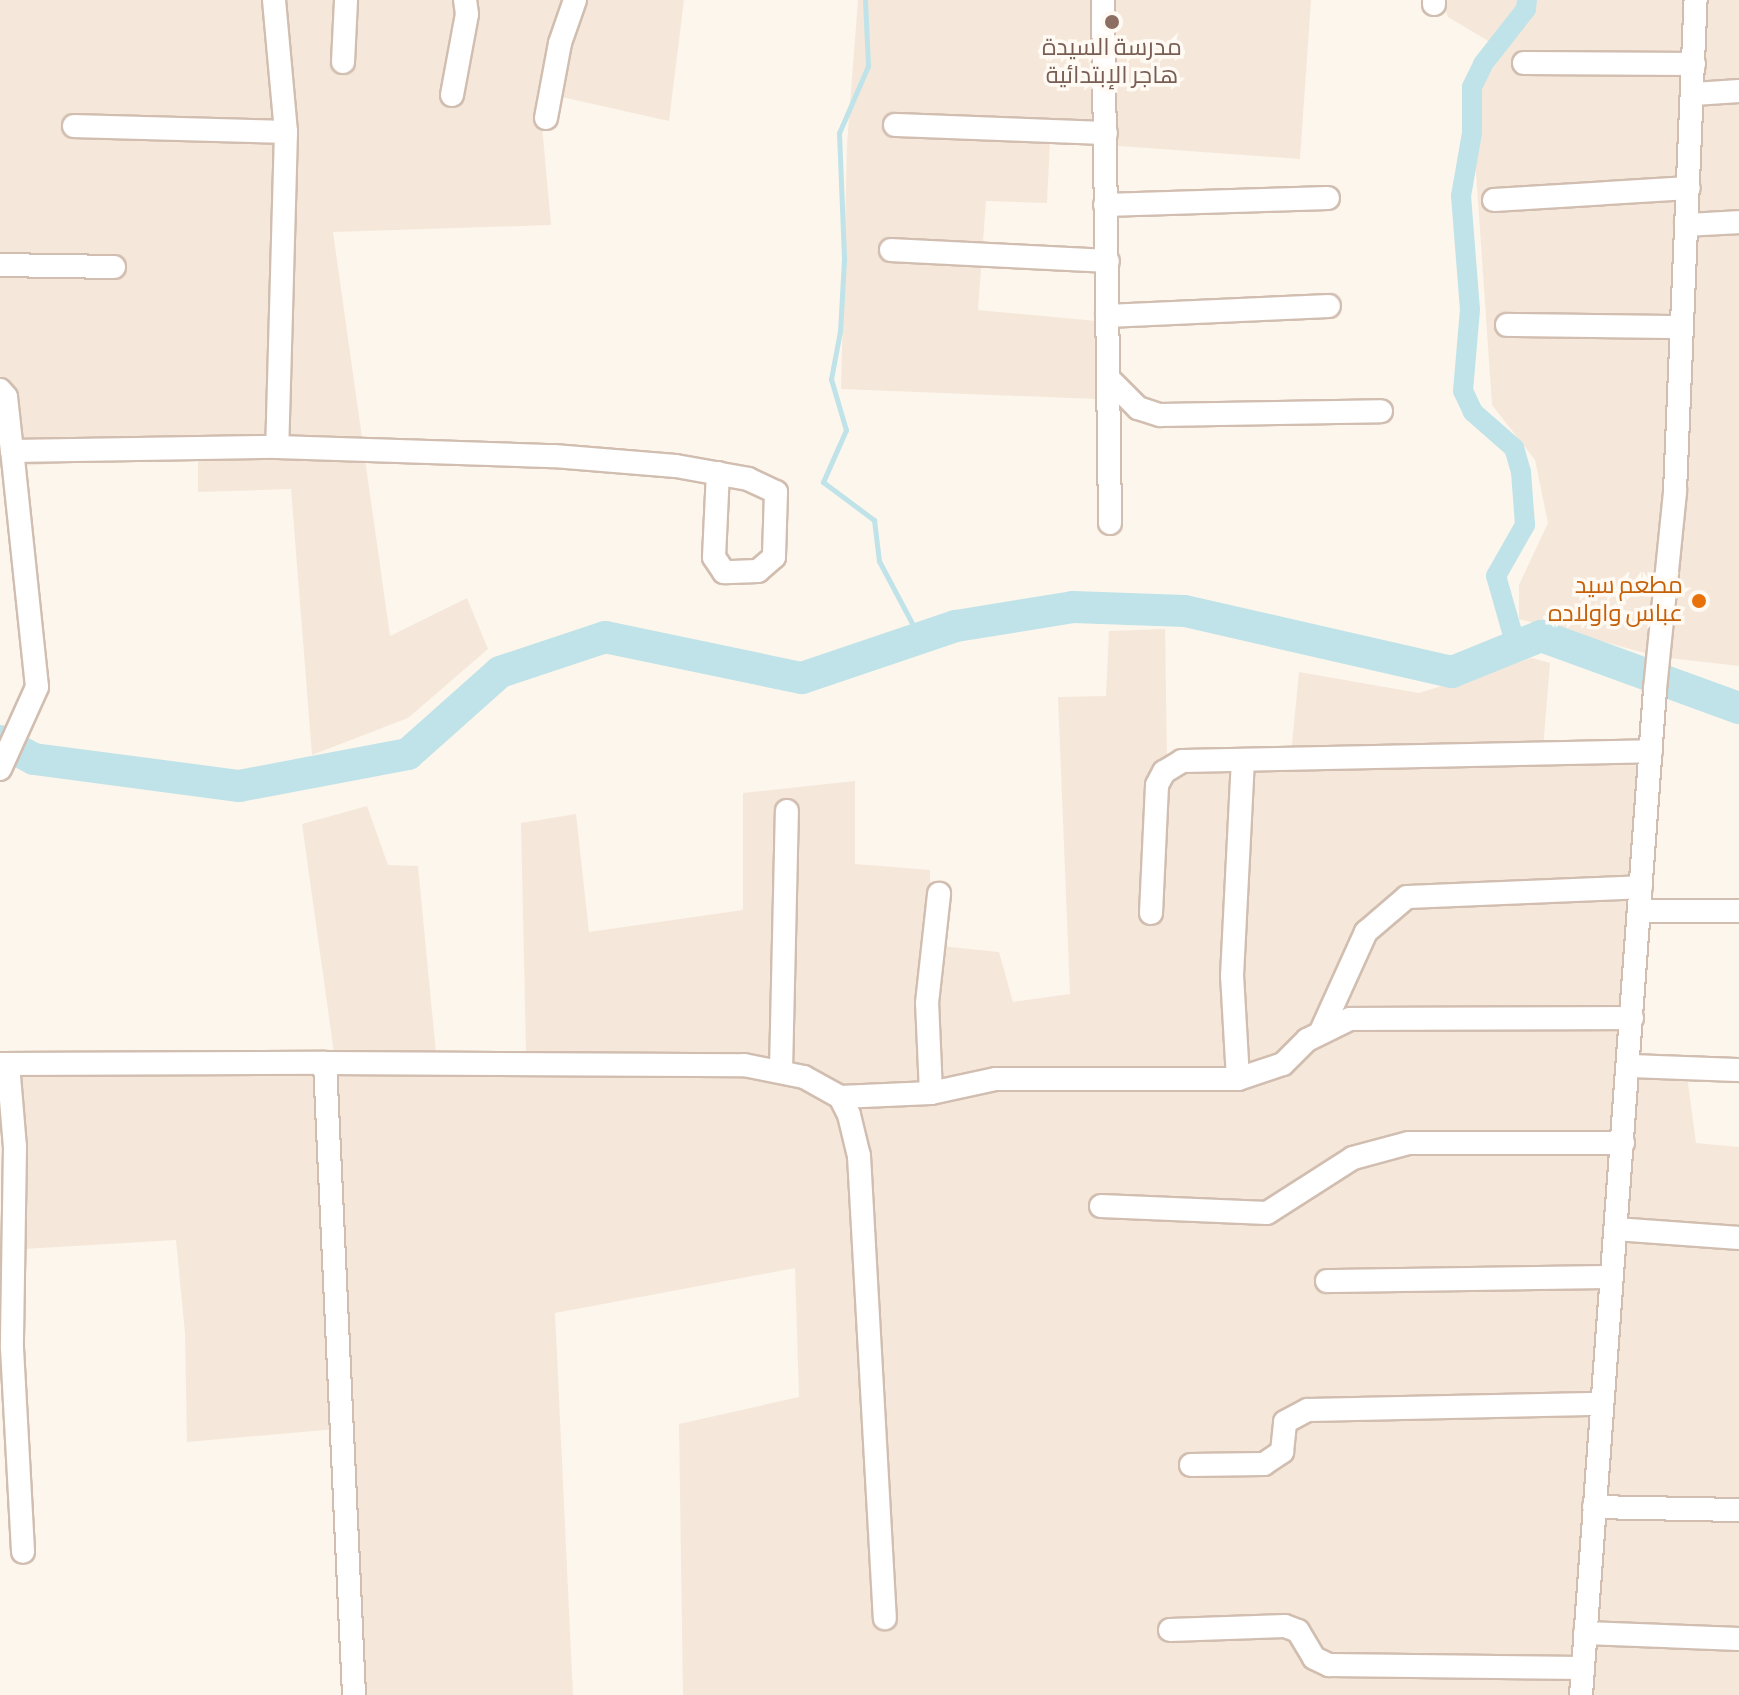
<!DOCTYPE html>
<meta charset="utf-8">
<style>
body{margin:0}
#map{position:relative;width:1739px;height:1695px;overflow:hidden;background:#fdf6ec;font-family:"Alegreya Sans",Cairo,sans-serif}
div>[style]{position:absolute}
.residential>*{inset:0;background:#f5e8da}
.stream>*{height:5px;margin:-2.5px;padding:0 2.5px;transform-origin:2.5px;border-radius:2.5px;background:#bfe3e8}
.canal>*{height:20px;margin:-10px;padding:0 10px;transform-origin:10px;border-radius:10px;background:#bfe3e8}
.river>*{height:32px;margin:-16px;padding:0 16px;transform-origin:16px;border-radius:16px;background:#bfe3e8}
.roads{filter:drop-shadow(2px 0 #d1beb0) drop-shadow(-2px 0 #d1beb0) drop-shadow(0 2px #d1beb0) drop-shadow(0 -2px #d1beb0)}
.minor>*{height:22px;margin:-11px;padding:0 11px;transform-origin:11px;border-radius:11px;background:#fff}
.dots>*{width:22px;height:22px;translate:-50% -50%;box-sizing:border-box;border:4px solid #fffaf3;border-radius:50%}
span{translate:-50% -50%;white-space:nowrap;text-align:center;line-height:1.15;-webkit-text-stroke:7px #fffaf3;paint-order:stroke}
.education-label{font-size:24px;color:#785e54}
.food-label{font-size:24px;color:#c56008}
.right{translate:-100% -50%;text-align:right}
</style>
<div id="map">
<div class="residential">
<div style="clip-path:polygon(0 0,684px 0,669px 121px,539px 92px,551px 225px,333px 232px,390px 636px,467px 598px,488px 649px,408px 718px,312px 755px,291px 489px,198px 492px,198px 452px,0 468px)"></div>
<div style="clip-path:polygon(858px 0,1311px 0,1300px 159px,1050px 141px,1047px 203px,986px 201px,978px 310px,1097px 321px,1096px 399px,841px 389px,847px 144px)"></div>
<div style="clip-path:polygon(1442px 0,1739px 0,1739px 666px,1660px 657px,1519px 619px,1519px 585px,1548px 523px,1535px 460px,1492px 405px,1471px 99px,1505px 51px,1448px 17px)"></div>
<div style="clip-path:polygon(1165px 629px,1167px 760px,1290px 764px,1299px 672px,1419px 693px,1532px 658px,1550px 663px,1542px 761px,1644px 766px,1625px 1072px,1687px 1076px,1696px 1143px,1739px 1147px,1739px 1695px,683px 1695px,679px 1424px,799px 1397px,795px 1268px,555px 1313px,573px 1695px,363px 1695px,336px 1429px,187px 1442px,185px 1333px,176px 1240px,24px 1249px,14px 1075px,336px 1067px,302px 824px,367px 806px,388px 865px,418px 866px,436px 1053px,526px 1052px,521px 823px,576px 814px,589px 932px,743px 910px,743px 793px,855px 781px,855px 864px,930px 870px,931px 945px,999px 952px,1013px 1002px,1070px 994px,1058px 697px,1106px 696px,1109px 631px)"></div>
</div>
<div class="stream">
<div style="left:865px;top:0;width:66px;rotate:87.4deg"></div>
<div style="left:868px;top:66px;width:73px;rotate:113.4deg"></div>
<div style="left:839px;top:133px;width:127px;rotate:87.7deg"></div>
<div style="left:844px;top:260px;width:71px;rotate:93.2deg"></div>
<div style="left:840px;top:331px;width:49px;rotate:100.6deg"></div>
<div style="left:831px;top:379px;width:53px;rotate:73.6deg"></div>
<div style="left:846px;top:430px;width:57px;rotate:113.9deg"></div>
<div style="left:823px;top:482px;width:64px;rotate:36.7deg"></div>
<div style="left:874px;top:520px;width:41px;rotate:83deg"></div>
<div style="left:879px;top:561px;width:87px;rotate:62deg"></div>
</div>
<div class="canal">
<div style="left:1516px;top:646px;width:73px;rotate:-105.9deg"></div>
<div style="left:1496px;top:576px;width:59px;rotate:-60.4deg"></div>
<div style="left:1525px;top:525px;width:53px;rotate:-94.3deg"></div>
<div style="left:1521px;top:472px;width:25px;rotate:-106deg"></div>
<div style="left:1514px;top:448px;width:55px;rotate:-138.7deg"></div>
<div style="left:1473px;top:412px;width:23px;rotate:-115deg"></div>
<div style="left:1463px;top:391px;width:81px;rotate:-85.1deg"></div>
<div style="left:1470px;top:310px;width:114px;rotate:-94.5deg"></div>
<div style="left:1461px;top:196px;width:64px;rotate:-80.1deg"></div>
<div style="left:1472px;top:133px;width:46px;rotate:-90deg"></div>
<div style="left:1472px;top:87px;width:25px;rotate:-64deg"></div>
<div style="left:1483px;top:64px;width:70px;rotate:-52deg"></div>
<div style="left:1526px;top:9px;width:9px;rotate:-84deg"></div>
</div>
<div class="river">
<div style="left:0;top:741px;width:38px;rotate:28deg"></div>
<div style="left:34px;top:759px;width:207px;rotate:7.5deg"></div>
<div style="left:239px;top:786px;width:172px;rotate:-10.7deg"></div>
<div style="left:408px;top:754px;width:123px;rotate:-41.7deg"></div>
<div style="left:500px;top:672px;width:111px;rotate:-18.4deg"></div>
<div style="left:605px;top:637px;width:201px;rotate:11.8deg"></div>
<div style="left:802px;top:678px;width:163px;rotate:-18.7deg"></div>
<div style="left:956px;top:626px;width:119px;rotate:-9.2deg"></div>
<div style="left:1073px;top:607px;width:112px;rotate:2deg"></div>
<div style="left:1185px;top:611px;width:274px;rotate:12.9deg"></div>
<div style="left:1452px;top:672px;width:96px;rotate:-22deg"></div>
<div style="left:1541px;top:636px;width:211px;rotate:20deg"></div>
</div>
<div class="roads">
<div class="minor">
<div style="left:274px;top:0;width:133px;rotate:84.8deg"></div>
<div style="left:286px;top:132px;width:315px;rotate:91.6deg"></div>
<div style="left:1103px;top:0;width:523px;rotate:89.23deg"></div>
<div style="left:1434px;top:0;width:4px;rotate:90deg"></div>
<div style="left:343px;top:62px;width:62px;rotate:-87.2deg"></div>
<div style="left:1524px;top:63px;width:170px;rotate:0.3deg"></div>
<div style="left:1694px;top:94px;width:45px;rotate:-3.8deg"></div>
<div style="left:452px;top:95px;width:82px;rotate:-79.5deg"></div>
<div style="left:467px;top:14px;width:14px;rotate:-98deg"></div>
<div style="left:546px;top:118px;width:76px;rotate:-79.4deg"></div>
<div style="left:560px;top:43px;width:46px;rotate:-70.8deg"></div>
<div style="left:895px;top:125px;width:211px;rotate:2.2deg"></div>
<div style="left:74px;top:126px;width:212px;rotate:1.6deg"></div>
<div style="left:1494px;top:200px;width:195px;rotate:-3.5deg"></div>
<div style="left:1105px;top:205px;width:223px;rotate:-1.8deg"></div>
<div style="left:1686px;top:225px;width:53px;rotate:-3.2deg"></div>
<div style="left:891px;top:250px;width:217px;rotate:2.9deg"></div>
<div style="left:0;top:265px;width:114px;rotate:1deg"></div>
<div style="left:1107px;top:316px;width:222px;rotate:-2.6deg"></div>
<div style="left:1507px;top:325px;width:172px;rotate:0.7deg"></div>
<div style="left:1110px;top:380px;width:40px;rotate:45deg"></div>
<div style="left:1138px;top:408px;width:23px;rotate:18deg"></div>
<div style="left:1160px;top:415px;width:221px;rotate:-1deg"></div>
<div style="left:0;top:390px;width:9px;rotate:49deg"></div>
<div style="left:6px;top:397px;width:54px;rotate:83.7deg"></div>
<div style="left:12px;top:451px;width:265px;rotate:-0.9deg"></div>
<div style="left:277px;top:447px;width:277px;rotate:1.9deg"></div>
<div style="left:554px;top:456px;width:122px;rotate:4.7deg"></div>
<div style="left:676px;top:466px;width:73px;rotate:10.2deg"></div>
<div style="left:748px;top:479px;width:31px;rotate:25deg"></div>
<div style="left:776px;top:492px;width:65px;rotate:91.8deg"></div>
<div style="left:774px;top:557px;width:21px;rotate:139deg"></div>
<div style="left:758px;top:571px;width:34px;rotate:178deg"></div>
<div style="left:724px;top:572px;width:18px;rotate:-124deg"></div>
<div style="left:714px;top:557px;width:84px;rotate:-87.3deg"></div>
<div style="left:0;top:769px;width:90px;rotate:-65.7deg"></div>
<div style="left:37px;top:687px;width:237px;rotate:-96deg"></div>
<div style="left:1639px;top:911px;width:100px"></div>
<div style="left:1151px;top:913px;width:128px;rotate:-87.3deg"></div>
<div style="left:1157px;top:785px;width:15px;rotate:-62deg"></div>
<div style="left:1164px;top:772px;width:21px;rotate:-31deg"></div>
<div style="left:1182px;top:761px;width:469px;rotate:-1.2deg"></div>
<div style="left:1322px;top:1029px;width:107px;rotate:-65.6deg"></div>
<div style="left:1366px;top:932px;width:54px;rotate:-40.5deg"></div>
<div style="left:1407px;top:897px;width:234px;rotate:-2.4deg"></div>
<div style="left:325px;top:1063px;width:419px;rotate:0.3deg"></div>
<div style="left:744px;top:1065px;width:61px;rotate:11.3deg"></div>
<div style="left:804px;top:1077px;width:41px;rotate:29.1deg"></div>
<div style="left:840px;top:1097px;width:20px;rotate:63deg"></div>
<div style="left:849px;top:1115px;width:42px;rotate:76.3deg"></div>
<div style="left:859px;top:1156px;width:463px;rotate:86.8deg"></div>
<div style="left:0;top:1064px;width:325px;rotate:-0.2deg"></div>
<div style="left:325px;top:1063px;width:633px;rotate:87.37deg"></div>
<div style="left:8px;top:1064px;width:83px;rotate:85.2deg"></div>
<div style="left:15px;top:1147px;width:201px;rotate:90.9deg"></div>
<div style="left:12px;top:1348px;width:204px;rotate:86.9deg"></div>
<div style="left:1629px;top:1066px;width:110px;rotate:2.1deg"></div>
<div style="left:781px;top:1071px;width:260px;rotate:-88.7deg"></div>
<div style="left:1238px;top:1079px;width:103px;rotate:-93.3deg"></div>
<div style="left:1232px;top:976px;width:216px;rotate:-87.1deg"></div>
<div style="left:931px;top:1093px;width:90px;rotate:-92.5deg"></div>
<div style="left:927px;top:1003px;width:110px;rotate:-83.7deg"></div>
<div style="left:840px;top:1097px;width:91px;rotate:-2.5deg"></div>
<div style="left:931px;top:1093px;width:66px;rotate:-12.2deg"></div>
<div style="left:996px;top:1079px;width:242px"></div>
<div style="left:1238px;top:1079px;width:47px;rotate:-18.4deg"></div>
<div style="left:1283px;top:1064px;width:34px;rotate:-45deg"></div>
<div style="left:1307px;top:1040px;width:48px;rotate:-26deg"></div>
<div style="left:1350px;top:1019px;width:282px;rotate:-0.2deg"></div>
<div style="left:1101px;top:1206px;width:166px;rotate:2.4deg"></div>
<div style="left:1267px;top:1213px;width:102px;rotate:-32.6deg"></div>
<div style="left:1353px;top:1158px;width:58px;rotate:-15deg"></div>
<div style="left:1409px;top:1143px;width:214px"></div>
<div style="left:1616px;top:1229px;width:123px;rotate:4.2deg"></div>
<div style="left:1327px;top:1281px;width:285px;rotate:-0.8deg"></div>
<div style="left:1191px;top:1465px;width:73px;rotate:-0.8deg"></div>
<div style="left:1264px;top:1464px;width:22px;rotate:-34deg"></div>
<div style="left:1282px;top:1452px;width:30px;rotate:-84deg"></div>
<div style="left:1285px;top:1422px;width:26px;rotate:-28deg"></div>
<div style="left:1308px;top:1410px;width:294px;rotate:-1.2deg"></div>
<div style="left:1594px;top:1507px;width:145px;rotate:1.2deg"></div>
<div style="left:1170px;top:1630px;width:115px;rotate:-2deg"></div>
<div style="left:1285px;top:1626px;width:14px;rotate:21deg"></div>
<div style="left:1298px;top:1631px;width:31px;rotate:59deg"></div>
<div style="left:1314px;top:1658px;width:17px;rotate:25deg"></div>
<div style="left:1329px;top:1665px;width:253px;rotate:0.7deg"></div>
<div style="left:1585px;top:1633px;width:154px;rotate:2.2deg"></div>
<div style="left:1581px;top:1695px;width:1009px;rotate:-85.79deg"></div>
<div style="left:1655px;top:689px;width:199px;rotate:-84.2deg"></div>
<div style="left:1675px;top:491px;width:491px;rotate:-87.6deg"></div>
</div>
</div>
<div class="dots">
<div style="left:1112px;top:22px;background:#8d6e63"></div>
<div style="left:1699px;top:601px;background:#e8710a"></div>
</div>
<div class="education-label">
<span style="left:1112px;top:63px">مدرسة السيدة<br>هاجر الإبتدائية</span>
</div>
<div class="food-label">
<span class="right" style="left:1683px;top:601px">مطعم سيد<br>عباس واولاده</span>
</div>
</div>
